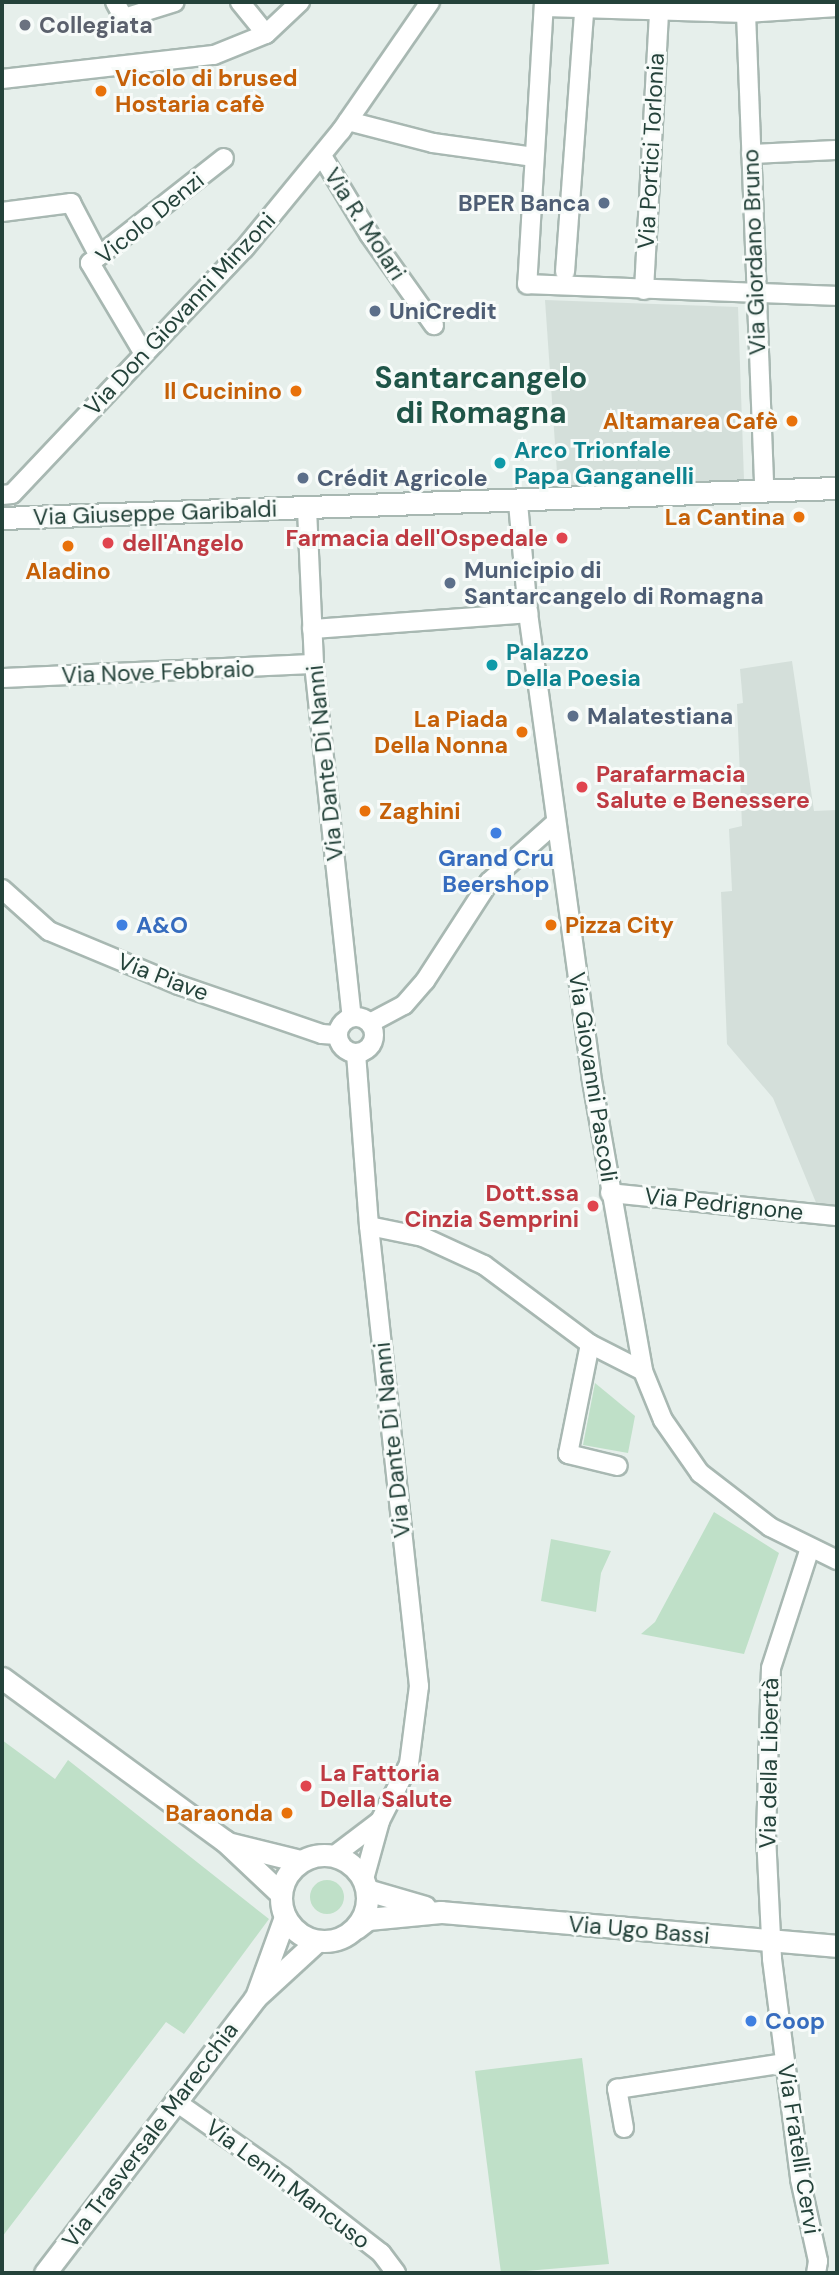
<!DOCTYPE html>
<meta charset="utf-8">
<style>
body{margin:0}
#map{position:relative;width:839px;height:2275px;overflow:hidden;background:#e6efeb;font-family:"DM Sans",sans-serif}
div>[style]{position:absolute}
.built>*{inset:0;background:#d4dfda}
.green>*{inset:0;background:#bfe0c8}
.round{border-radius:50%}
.roads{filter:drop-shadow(2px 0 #a8b8b2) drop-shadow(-2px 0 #a8b8b2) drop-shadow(0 2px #a8b8b2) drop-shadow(0 -2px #a8b8b2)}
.minor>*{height:18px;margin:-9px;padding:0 9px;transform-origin:9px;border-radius:9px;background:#fff}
.minor>.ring{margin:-9px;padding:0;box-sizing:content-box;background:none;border:18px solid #fff;border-radius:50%}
.tertiary>*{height:21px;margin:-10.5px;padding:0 10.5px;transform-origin:10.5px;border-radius:10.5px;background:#fff}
.tertiary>.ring{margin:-10.5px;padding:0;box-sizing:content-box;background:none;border:21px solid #fff;border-radius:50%}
.secondary>*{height:21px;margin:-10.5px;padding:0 10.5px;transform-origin:10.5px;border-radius:10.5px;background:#fff}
.dots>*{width:19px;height:19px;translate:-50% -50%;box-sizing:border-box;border:4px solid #f7fbf9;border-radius:50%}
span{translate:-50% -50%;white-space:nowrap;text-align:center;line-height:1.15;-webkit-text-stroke:6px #f7fbf9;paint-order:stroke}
.worship-label{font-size:23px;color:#5b616d;font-weight:700}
.left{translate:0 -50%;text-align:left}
.food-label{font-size:23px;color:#c56008;font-weight:700}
.right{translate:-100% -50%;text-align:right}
.street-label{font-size:23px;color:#24423a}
.service-label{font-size:23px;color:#4e5e75;font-weight:700}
.culture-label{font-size:23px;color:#0d838f;font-weight:700}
.health-label{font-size:23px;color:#be3a42;font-weight:700}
.shop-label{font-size:23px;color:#366cbe;font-weight:700}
.district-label{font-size:30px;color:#1f5548;font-weight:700}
.frame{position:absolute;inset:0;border:4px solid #24423a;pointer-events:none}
</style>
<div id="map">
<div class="built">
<div style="clip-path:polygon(545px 300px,738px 307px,744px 480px,558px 487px)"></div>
<div style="clip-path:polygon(792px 661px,814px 811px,837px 810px,837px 1207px,817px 1205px,773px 1098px,727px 1044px,721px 892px,732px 891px,729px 829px,742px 826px,737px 704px,743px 703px,740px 669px)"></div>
</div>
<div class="green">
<div style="clip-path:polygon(595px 1383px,635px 1416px,628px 1453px,583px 1445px)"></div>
<div style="clip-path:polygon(714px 1512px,779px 1553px,744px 1654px,641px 1634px,655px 1622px)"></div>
<div style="clip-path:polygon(551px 1539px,611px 1551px,601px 1573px,596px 1612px,541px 1601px)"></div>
<div style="clip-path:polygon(2px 1740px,55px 1779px,68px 1760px,269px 1919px,184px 2034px,166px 2022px,2px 2237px)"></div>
<div class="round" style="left:310px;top:1880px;width:34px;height:34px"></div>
<div style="clip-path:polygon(582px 2058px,609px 2264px,501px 2273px,475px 2071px)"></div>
</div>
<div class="roads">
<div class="minor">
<div style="left:115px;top:2px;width:18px;rotate:61deg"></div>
<div style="left:124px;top:18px;width:53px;rotate:-17.4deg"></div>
<div style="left:240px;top:2px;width:41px;rotate:50.9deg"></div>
<div style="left:544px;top:2px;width:283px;rotate:93.4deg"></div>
<div style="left:527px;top:284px;width:310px;rotate:2.2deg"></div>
<div style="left:545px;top:7px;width:201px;rotate:1.7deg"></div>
<div style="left:746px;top:13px;width:91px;rotate:-3.8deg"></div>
<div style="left:746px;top:13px;width:479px;rotate:87.8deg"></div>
<div style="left:2px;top:79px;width:213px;rotate:-6.5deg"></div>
<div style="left:214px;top:55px;width:56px;rotate:-22deg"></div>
<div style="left:266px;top:34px;width:47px;rotate:-43.3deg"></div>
<div style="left:348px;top:121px;width:88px;rotate:14.5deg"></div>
<div style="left:433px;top:143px;width:102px;rotate:7.9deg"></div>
<div style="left:751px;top:154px;width:86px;rotate:-2.7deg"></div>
<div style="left:322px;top:156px;width:91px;rotate:58.9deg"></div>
<div style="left:369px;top:234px;width:112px;rotate:54.5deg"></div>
<div style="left:2px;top:212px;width:70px;rotate:-7.4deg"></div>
<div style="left:71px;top:203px;width:60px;rotate:62.2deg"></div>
<div style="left:565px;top:272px;width:262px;rotate:-85.8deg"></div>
<div style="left:644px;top:290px;width:278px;rotate:-86.9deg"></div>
<div style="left:144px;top:354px;width:106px;rotate:-120.7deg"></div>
<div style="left:90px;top:263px;width:170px;rotate:-38.1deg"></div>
<div style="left:2px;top:495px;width:10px;rotate:-6deg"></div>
<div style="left:12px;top:494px;width:337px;rotate:-46.6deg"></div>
<div style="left:244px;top:249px;width:153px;rotate:-50.6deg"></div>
<div style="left:341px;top:131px;width:157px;rotate:-55.4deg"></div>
<div style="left:518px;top:503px;width:110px;rotate:84.8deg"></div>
<div style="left:528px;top:613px;width:466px;rotate:82.2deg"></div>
<div style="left:591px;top:1075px;width:301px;rotate:80deg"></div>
<div style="left:643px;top:1371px;width:53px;rotate:67.8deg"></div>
<div style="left:663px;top:1420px;width:65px;rotate:55.1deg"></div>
<div style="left:700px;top:1473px;width:88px;rotate:37.6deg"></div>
<div style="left:770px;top:1527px;width:75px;rotate:26.2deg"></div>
<div style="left:307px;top:509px;width:155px;rotate:87.4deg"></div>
<div style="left:314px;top:664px;width:355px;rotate:83.9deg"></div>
<div style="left:312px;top:629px;width:217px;rotate:-4.2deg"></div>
<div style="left:2px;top:678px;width:312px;rotate:-2.6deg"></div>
<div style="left:2px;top:889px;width:63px;rotate:41.8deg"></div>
<div style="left:49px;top:931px;width:141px;rotate:22.6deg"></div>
<div style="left:179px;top:985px;width:151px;rotate:18.9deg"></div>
<div style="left:322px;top:1034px;width:16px;rotate:4deg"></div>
<div class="ring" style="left:338px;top:1017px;width:18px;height:18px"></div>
<div style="left:370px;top:1023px;width:38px;rotate:-28deg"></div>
<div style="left:404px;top:1005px;width:32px;rotate:-49deg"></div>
<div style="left:425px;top:981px;width:118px;rotate:-57.1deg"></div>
<div style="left:489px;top:882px;width:89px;rotate:-41.8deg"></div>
<div style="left:356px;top:1053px;width:173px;rotate:85.7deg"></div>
<div style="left:369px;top:1226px;width:463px;rotate:83.8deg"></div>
<div style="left:419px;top:1686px;width:79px;rotate:97.3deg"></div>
<div style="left:409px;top:1764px;width:64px;rotate:117deg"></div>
<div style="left:380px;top:1821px;width:60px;rotate:105.4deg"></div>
<div style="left:610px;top:1193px;width:228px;rotate:5.8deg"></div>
<div style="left:369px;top:1226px;width:55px;rotate:11.5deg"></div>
<div style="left:423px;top:1237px;width:67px;rotate:24.7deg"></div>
<div style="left:484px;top:1265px;width:132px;rotate:36.7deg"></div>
<div style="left:590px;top:1344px;width:59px;rotate:27deg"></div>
<div style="left:590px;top:1344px;width:112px;rotate:101.3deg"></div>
<div style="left:568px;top:1454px;width:51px;rotate:13.5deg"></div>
<div style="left:810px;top:1548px;width:126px;rotate:108deg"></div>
<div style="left:771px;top:1668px;width:167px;rotate:91.7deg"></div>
<div style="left:766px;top:1835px;width:124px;rotate:87.2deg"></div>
<div style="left:772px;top:1959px;width:222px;rotate:82.7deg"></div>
<div style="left:800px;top:2179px;width:84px;rotate:77.6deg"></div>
<div style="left:818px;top:2261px;width:12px;rotate:99deg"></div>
<div style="left:335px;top:1855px;width:56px;rotate:-37.1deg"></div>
<div style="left:175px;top:2101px;width:132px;rotate:35.1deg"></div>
<div style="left:283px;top:2177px;width:124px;rotate:37.8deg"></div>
<div style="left:381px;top:2253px;width:25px;rotate:53deg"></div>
<div style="left:624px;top:2128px;width:40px;rotate:-100deg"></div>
<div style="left:617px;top:2089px;width:170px;rotate:-8.8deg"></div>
</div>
<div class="tertiary">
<div style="left:2px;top:1678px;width:276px;rotate:36.2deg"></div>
<div style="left:225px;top:1841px;width:77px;rotate:43.4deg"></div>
<div style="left:231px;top:1844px;width:71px;rotate:13.8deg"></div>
<div class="ring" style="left:281px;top:1855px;width:65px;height:65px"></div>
<div style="left:367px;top:1890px;width:60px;rotate:16.3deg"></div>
<div style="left:356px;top:1928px;width:15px;rotate:-37deg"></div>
<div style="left:368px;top:1919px;width:73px;rotate:-5.5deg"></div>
<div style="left:441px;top:1912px;width:397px;rotate:4.9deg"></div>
<div style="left:257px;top:1994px;width:82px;rotate:-70deg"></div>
<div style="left:45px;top:2273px;width:346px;rotate:-52.6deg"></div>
<div style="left:255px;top:1998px;width:84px;rotate:-42.6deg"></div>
</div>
<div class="secondary">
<div style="left:2px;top:518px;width:836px;rotate:-2.06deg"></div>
</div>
</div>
<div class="dots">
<div style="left:25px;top:25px;background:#6b7280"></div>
<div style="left:101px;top:91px;background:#e8710a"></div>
<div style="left:604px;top:203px;background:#5c6f8a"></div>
<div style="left:375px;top:311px;background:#5c6f8a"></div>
<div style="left:296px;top:391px;background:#e8710a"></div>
<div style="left:792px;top:421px;background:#e8710a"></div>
<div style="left:500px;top:463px;background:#0f9aa8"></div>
<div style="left:303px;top:478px;background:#5c6f8a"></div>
<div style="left:799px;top:517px;background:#e8710a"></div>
<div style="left:562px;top:538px;background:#e0444e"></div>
<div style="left:108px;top:543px;background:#e0444e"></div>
<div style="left:68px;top:546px;background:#e8710a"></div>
<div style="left:450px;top:583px;background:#5c6f8a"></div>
<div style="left:492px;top:665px;background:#0f9aa8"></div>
<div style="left:573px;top:716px;background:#5c6f8a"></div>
<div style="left:522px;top:732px;background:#e8710a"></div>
<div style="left:582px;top:787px;background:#e0444e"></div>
<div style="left:365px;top:811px;background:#e8710a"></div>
<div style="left:496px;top:833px;background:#3f7fe0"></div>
<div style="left:122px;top:925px;background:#3f7fe0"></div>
<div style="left:551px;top:925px;background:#e8710a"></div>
<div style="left:593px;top:1206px;background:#e0444e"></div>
<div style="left:306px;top:1786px;background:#e0444e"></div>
<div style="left:287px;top:1813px;background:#e8710a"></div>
<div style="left:751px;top:2021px;background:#3f7fe0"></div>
</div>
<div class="worship-label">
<span class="left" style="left:39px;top:25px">Collegiata</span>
</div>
<div class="food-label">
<span class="left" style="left:115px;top:91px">Vicolo di brused<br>Hostaria cafè</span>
<span class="right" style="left:282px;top:391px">Il Cucinino</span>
<span class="right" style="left:778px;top:421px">Altamarea Cafè</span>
<span class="right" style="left:785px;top:517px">La Cantina</span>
<span style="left:68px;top:571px">Aladino</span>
<span class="right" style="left:508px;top:732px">La Piada<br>Della Nonna</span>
<span class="left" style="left:379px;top:811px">Zaghini</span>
<span class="left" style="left:565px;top:925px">Pizza City</span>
<span class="right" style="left:273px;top:1813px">Baraonda</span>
</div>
<div class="street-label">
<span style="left:651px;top:151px;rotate:-87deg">Via Portici Torlonia</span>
<span style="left:150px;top:218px;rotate:-39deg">Vicolo Denzi</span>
<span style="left:365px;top:224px;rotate:57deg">Via R. Molari</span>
<span style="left:754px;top:252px;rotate:-92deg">Via Giordano Bruno</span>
<span style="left:180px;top:314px;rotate:-47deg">Via Don Giovanni Minzoni</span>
<span style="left:155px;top:513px;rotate:-2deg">Via Giuseppe Garibaldi</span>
<span style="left:158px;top:672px;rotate:-2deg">Via Nove Febbraio</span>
<span style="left:325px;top:763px;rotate:-96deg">Via Dante Di Nanni</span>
<span style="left:163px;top:977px;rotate:21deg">Via Piave</span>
<span style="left:593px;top:1077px;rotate:81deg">Via Giovanni Pascoli</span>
<span style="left:724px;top:1204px;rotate:6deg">Via Pedrignone</span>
<span style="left:392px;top:1440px;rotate:-96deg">Via Dante Di Nanni</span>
<span style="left:769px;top:1763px;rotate:-89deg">Via della Libertà</span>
<span style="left:639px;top:1930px;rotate:5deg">Via Ugo Bassi</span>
<span style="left:150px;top:2135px;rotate:-53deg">Via Trasversale Marecchia</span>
<span style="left:799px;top:2149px;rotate:81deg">Via Fratelli Cervi</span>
<span style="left:288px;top:2184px;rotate:37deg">Via Lenin Mancuso</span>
</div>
<div class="service-label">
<span class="right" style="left:590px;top:203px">BPER Banca</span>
<span class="left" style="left:389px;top:311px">UniCredit</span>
<span class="left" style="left:317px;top:478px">Crédit Agricole</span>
<span class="left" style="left:464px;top:583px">Municipio di<br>Santarcangelo di Romagna</span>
<span class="left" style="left:587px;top:716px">Malatestiana</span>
</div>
<div class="culture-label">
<span class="left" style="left:514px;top:463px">Arco Trionfale<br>Papa Ganganelli</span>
<span class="left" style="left:506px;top:665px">Palazzo<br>Della Poesia</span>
</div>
<div class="health-label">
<span class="right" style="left:548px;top:538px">Farmacia dell'Ospedale</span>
<span class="left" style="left:122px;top:543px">dell'Angelo</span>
<span class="left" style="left:596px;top:787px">Parafarmacia<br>Salute e Benessere</span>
<span class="right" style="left:579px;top:1206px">Dott.ssa<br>Cinzia Semprini</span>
<span class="left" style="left:320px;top:1786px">La Fattoria<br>Della Salute</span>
</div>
<div class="shop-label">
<span style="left:496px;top:871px">Grand Cru<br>Beershop</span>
<span class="left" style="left:136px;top:925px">A&amp;O</span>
<span class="left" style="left:765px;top:2021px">Coop</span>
</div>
<div class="district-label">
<span style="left:481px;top:395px">Santarcangelo<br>di Romagna</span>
</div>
<div class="frame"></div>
</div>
